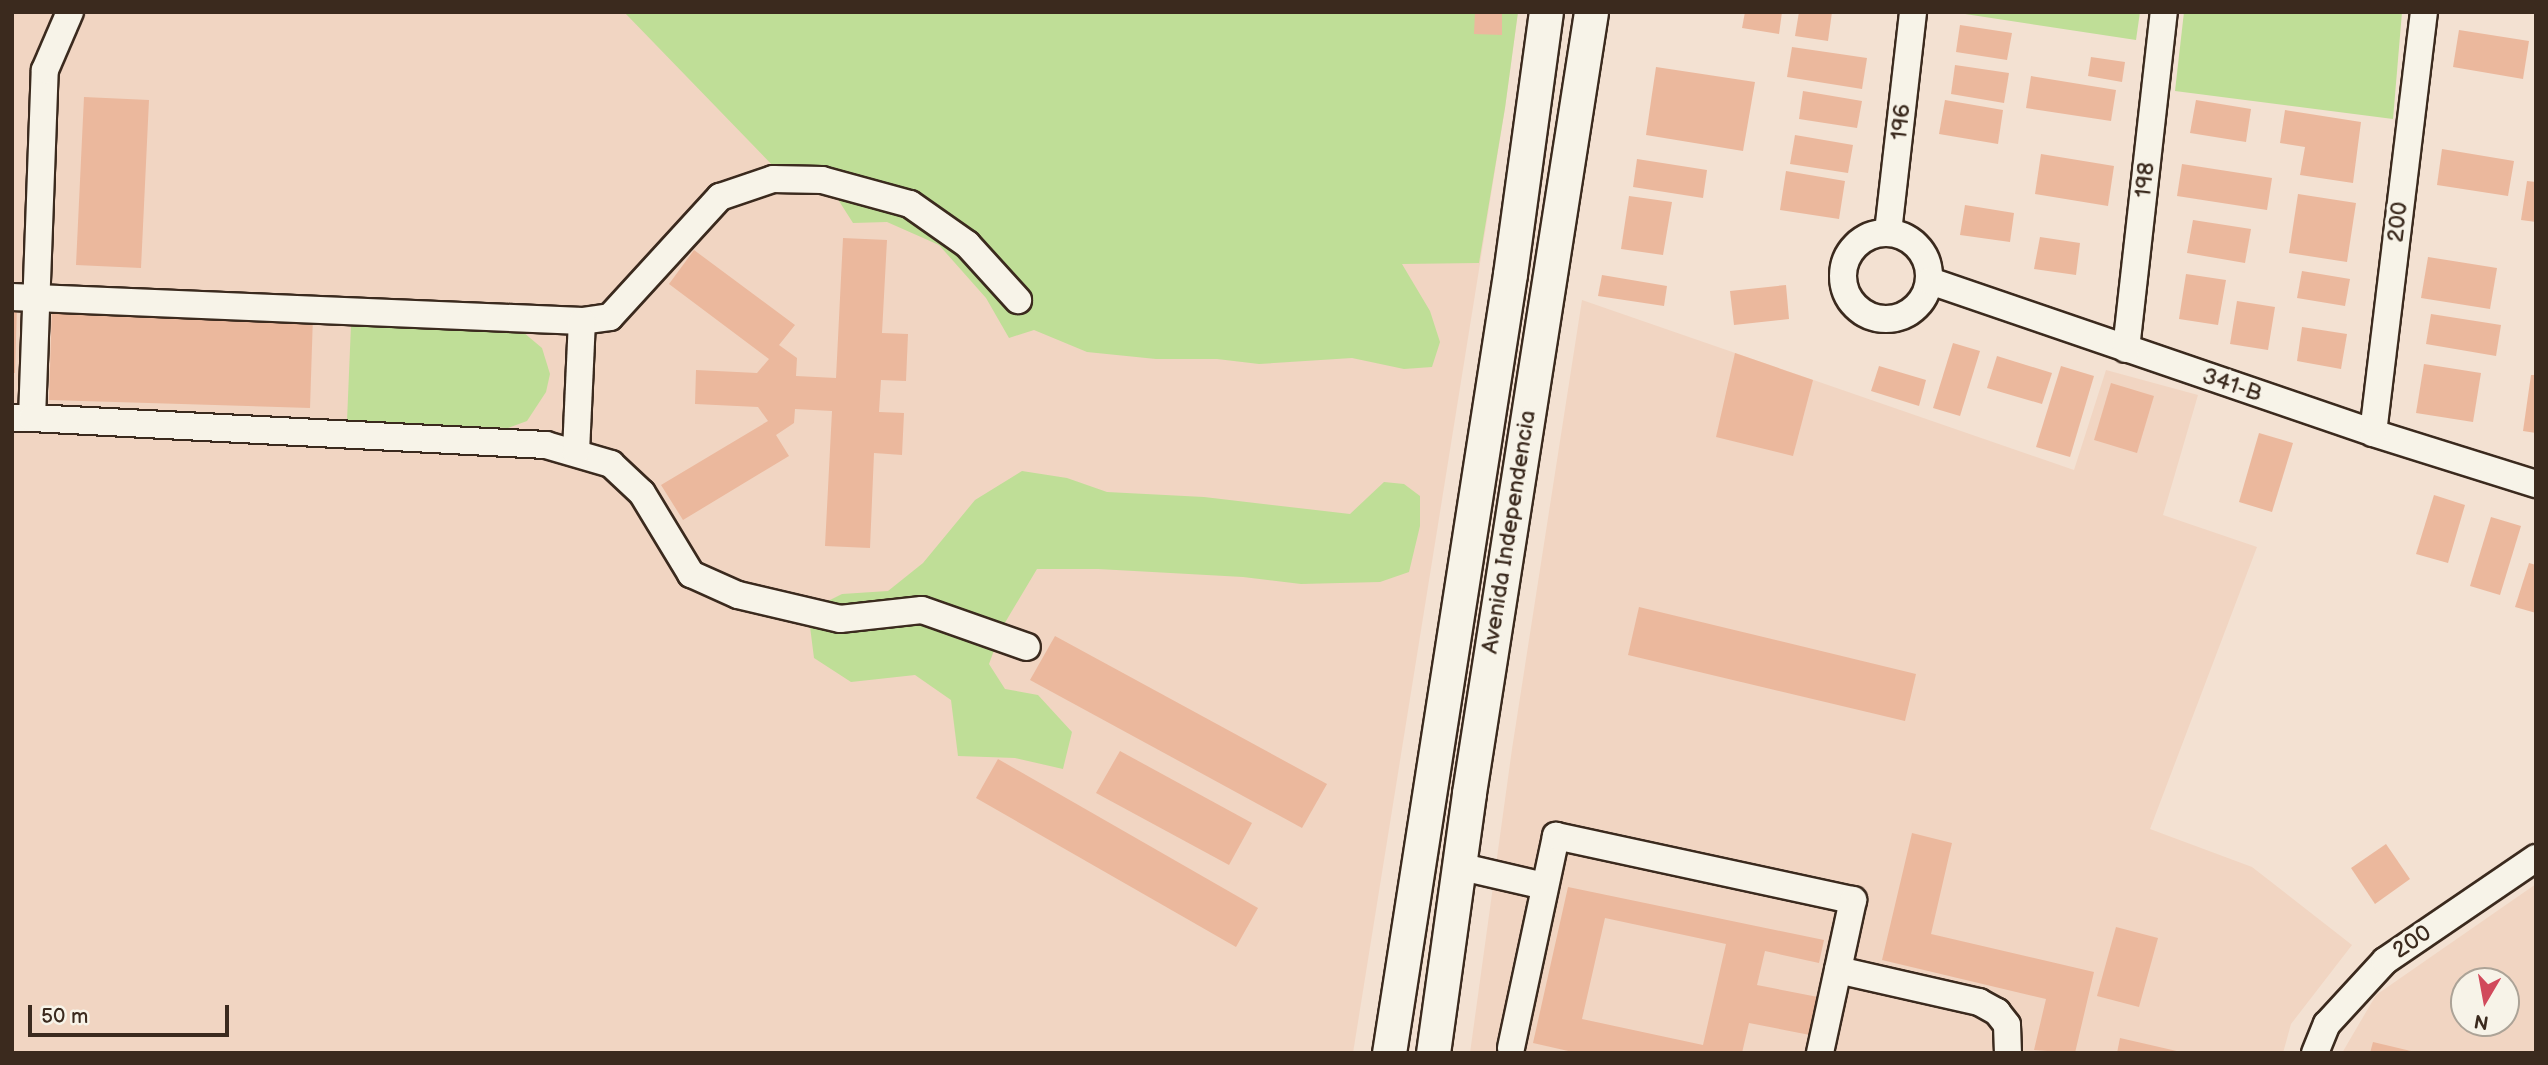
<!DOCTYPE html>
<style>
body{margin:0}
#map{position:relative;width:2548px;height:1065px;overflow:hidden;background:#f3e1d2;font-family:"Balsamiq Sans",sans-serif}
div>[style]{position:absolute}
.built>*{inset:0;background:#f1d5c2}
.green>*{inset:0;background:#bfde97}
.building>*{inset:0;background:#ebb89d}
.roads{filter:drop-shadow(2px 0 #3b2a1e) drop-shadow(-2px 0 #3b2a1e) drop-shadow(0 2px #3b2a1e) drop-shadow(0 -2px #3b2a1e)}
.minor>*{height:26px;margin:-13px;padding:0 13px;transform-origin:13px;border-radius:13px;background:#f7f3e8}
.minor>.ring{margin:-13px;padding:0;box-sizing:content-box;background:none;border:26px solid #f7f3e8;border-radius:50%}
.major>*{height:33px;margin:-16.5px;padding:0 16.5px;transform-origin:16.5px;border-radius:16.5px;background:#f7f3e8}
span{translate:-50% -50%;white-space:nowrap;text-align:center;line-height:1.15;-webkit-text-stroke:7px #f7f3e8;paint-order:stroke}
.street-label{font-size:23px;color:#3b2a1e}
.frame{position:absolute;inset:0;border:14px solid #3b2a1e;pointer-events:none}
.north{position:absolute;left:2450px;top:967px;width:70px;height:70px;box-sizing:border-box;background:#f7f3e8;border:2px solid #aca397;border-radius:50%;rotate:190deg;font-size:19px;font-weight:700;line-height:28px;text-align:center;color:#3b2a1e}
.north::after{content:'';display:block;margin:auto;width:24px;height:32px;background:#d1495b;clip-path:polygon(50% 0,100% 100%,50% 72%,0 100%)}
.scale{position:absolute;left:28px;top:1005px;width:201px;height:32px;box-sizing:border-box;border:4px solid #3b2a1e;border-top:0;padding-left:9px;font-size:21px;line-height:24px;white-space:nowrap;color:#3b2a1e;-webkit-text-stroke:5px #f7f3e8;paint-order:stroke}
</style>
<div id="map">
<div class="built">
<div style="clip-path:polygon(12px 12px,1518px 12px,1505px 108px,1353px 1053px,12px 1053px)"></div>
<div style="clip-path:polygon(1582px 300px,2074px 470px,2106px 370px,2198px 395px,2163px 515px,2257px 547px,2150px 829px,2252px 867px,2352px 945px,2291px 1024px,2283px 1053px,1470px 1053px,1512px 749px)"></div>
<div style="clip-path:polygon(evenodd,2536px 884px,2536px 1053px,2342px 1053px,2376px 995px,2536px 884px,2464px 981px,2506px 981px,2506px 1023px,2464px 1023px,2464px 981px)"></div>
</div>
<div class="green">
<div style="clip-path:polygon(624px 12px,1518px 12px,1505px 108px,1479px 263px,1402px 264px,1430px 311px,1440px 342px,1432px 367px,1404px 369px,1352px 358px,1259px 364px,1217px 359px,1156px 359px,1087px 352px,1034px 330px,1009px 338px,986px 298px,939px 245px,887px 222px,853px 223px,818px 168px,776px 169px)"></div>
<div style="clip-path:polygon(1952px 12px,2140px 12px,2136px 40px)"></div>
<div style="clip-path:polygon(2184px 12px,2402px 12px,2393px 119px,2175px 91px)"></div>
<div style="clip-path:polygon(351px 325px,523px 332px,542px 348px,550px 374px,546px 392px,527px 421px,508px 428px,347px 421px)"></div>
<div style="clip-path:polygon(1022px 471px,1067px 478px,1107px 492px,1204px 497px,1350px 514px,1384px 482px,1404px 484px,1420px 496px,1420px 526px,1409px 572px,1380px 582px,1301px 584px,1243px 577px,1098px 569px,1037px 569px,1003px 626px,989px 664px,1005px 689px,1038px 695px,1072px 732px,1063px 769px,1015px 758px,958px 756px,951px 700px,915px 675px,851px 682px,814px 658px,808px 611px,842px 594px,888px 591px,923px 563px,975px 500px)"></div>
</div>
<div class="building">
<div style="clip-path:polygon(1475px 12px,1502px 12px,1502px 35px,1474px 34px)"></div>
<div style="clip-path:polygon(1745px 12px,1782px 12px,1779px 34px,1742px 28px)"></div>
<div style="clip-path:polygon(1799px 12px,1832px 12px,1828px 41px,1795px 36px)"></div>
<div style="clip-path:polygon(1960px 25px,2012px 33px,2007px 60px,1956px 52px)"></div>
<div style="clip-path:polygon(2459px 30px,2529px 41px,2523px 79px,2453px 67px)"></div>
<div style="clip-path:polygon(1792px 47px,1867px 58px,1862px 89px,1787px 77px)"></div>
<div style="clip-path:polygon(2091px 57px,2125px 62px,2122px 82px,2088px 76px)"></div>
<div style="clip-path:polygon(1955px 65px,2009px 73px,2004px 103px,1951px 94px)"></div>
<div style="clip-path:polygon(1656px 67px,1755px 82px,1743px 151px,1646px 135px)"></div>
<div style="clip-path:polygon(2031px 76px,2116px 90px,2111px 121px,2026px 108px)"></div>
<div style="clip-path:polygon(1803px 91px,1862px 101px,1857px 128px,1799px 119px)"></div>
<div style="clip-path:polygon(84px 97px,149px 100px,141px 268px,76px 265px)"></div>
<div style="clip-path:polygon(1945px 100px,2003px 110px,1998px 144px,1939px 134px)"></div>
<div style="clip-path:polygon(2196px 100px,2251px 109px,2246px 142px,2190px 133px)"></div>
<div style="clip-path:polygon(2285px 110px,2361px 122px,2353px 183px,2300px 175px,2305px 147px,2280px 143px)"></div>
<div style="clip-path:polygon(1795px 135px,1853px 145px,1848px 173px,1790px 164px)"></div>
<div style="clip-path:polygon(2442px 149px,2514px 161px,2508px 196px,2437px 185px)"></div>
<div style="clip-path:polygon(2041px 154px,2114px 166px,2108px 206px,2035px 194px)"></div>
<div style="clip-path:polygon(1637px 159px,1707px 170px,1703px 198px,1633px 187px)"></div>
<div style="clip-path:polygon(2182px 164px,2272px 178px,2267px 210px,2177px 196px)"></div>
<div style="clip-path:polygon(1786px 171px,1845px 181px,1839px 219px,1780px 210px)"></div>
<div style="clip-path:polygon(2527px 181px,2536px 182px,2536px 222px,2521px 220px)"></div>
<div style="clip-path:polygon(2298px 194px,2356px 203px,2347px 262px,2289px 253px)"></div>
<div style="clip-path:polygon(1629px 196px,1672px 202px,1663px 255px,1621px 249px)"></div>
<div style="clip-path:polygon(1965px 205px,2014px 213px,2010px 242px,1960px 235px)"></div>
<div style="clip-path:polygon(2193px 220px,2251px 229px,2245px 263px,2187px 253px)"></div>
<div style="clip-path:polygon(2040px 237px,2080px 243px,2076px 275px,2034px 269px)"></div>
<div style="clip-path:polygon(843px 238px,887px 240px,882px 333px,908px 334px,906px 381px,881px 380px,879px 412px,904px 413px,902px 455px,874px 453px,870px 548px,825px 546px,832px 411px,795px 409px,794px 423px,776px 435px,789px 456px,683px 520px,661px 485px,768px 421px,758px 407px,695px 404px,696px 370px,757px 373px,769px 359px,669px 284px,694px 250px,795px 325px,779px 345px,797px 358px,796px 376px,836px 378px)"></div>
<div style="clip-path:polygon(2428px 257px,2497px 268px,2490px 309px,2421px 298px)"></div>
<div style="clip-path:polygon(2302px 271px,2350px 279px,2345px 306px,2297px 298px)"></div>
<div style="clip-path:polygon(2186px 274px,2226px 280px,2218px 325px,2179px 319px)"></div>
<div style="clip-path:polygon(1602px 275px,1667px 286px,1664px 306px,1598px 296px)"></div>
<div style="clip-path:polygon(1786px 285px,1789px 319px,1734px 325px,1730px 291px)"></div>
<div style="clip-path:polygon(2237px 301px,2275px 307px,2268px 350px,2230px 344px)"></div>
<div style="clip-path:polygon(12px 305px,17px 305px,15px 373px,12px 373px)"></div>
<div style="clip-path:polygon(52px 306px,313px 315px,310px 408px,49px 400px)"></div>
<div style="clip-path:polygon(2431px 314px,2501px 325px,2496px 356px,2426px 344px)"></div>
<div style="clip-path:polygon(2302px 327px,2347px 334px,2341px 369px,2297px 361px)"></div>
<div style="clip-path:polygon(1953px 343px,1980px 351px,1960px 416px,1933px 408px)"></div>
<div style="clip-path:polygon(1735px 353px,1813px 380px,1793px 456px,1716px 437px)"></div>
<div style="clip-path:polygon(1997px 356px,2052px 373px,2042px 404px,1987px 388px)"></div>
<div style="clip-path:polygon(2424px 364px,2481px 373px,2473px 422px,2416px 413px)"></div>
<div style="clip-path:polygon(1879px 366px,1926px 380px,1919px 406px,1871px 391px)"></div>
<div style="clip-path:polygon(2061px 366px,2094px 376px,2070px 457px,2036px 447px)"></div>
<div style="clip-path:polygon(2531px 375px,2536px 375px,2536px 433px,2523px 431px)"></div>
<div style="clip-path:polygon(2111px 383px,2154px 396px,2137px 453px,2094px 440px)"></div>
<div style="clip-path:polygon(2259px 433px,2293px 443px,2272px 512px,2239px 502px)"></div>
<div style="clip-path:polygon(2434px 495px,2465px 505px,2448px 563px,2416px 554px)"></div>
<div style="clip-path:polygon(2491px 517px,2521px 526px,2500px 595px,2470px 586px)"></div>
<div style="clip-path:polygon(2529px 563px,2536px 565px,2536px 613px,2515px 607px)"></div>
<div style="clip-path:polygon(1639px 607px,1916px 674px,1905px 721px,1628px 655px)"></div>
<div style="clip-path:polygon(1055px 636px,1327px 784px,1302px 828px,1030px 680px)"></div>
<div style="clip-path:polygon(1120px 751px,1252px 823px,1229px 865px,1096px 793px)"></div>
<div style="clip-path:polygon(998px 759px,1258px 908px,1236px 947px,976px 798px)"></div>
<div style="clip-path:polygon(1912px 833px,1952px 843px,1931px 934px,2094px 972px,2075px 1053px,2034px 1050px,2046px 999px,1882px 960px)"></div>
<div style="clip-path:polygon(2386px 844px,2410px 879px,2375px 904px,2351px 868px)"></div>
<div style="clip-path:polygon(evenodd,1568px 887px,1824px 940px,1819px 963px,1765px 951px,1757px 985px,1823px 998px,1815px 1036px,1749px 1023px,1742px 1053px,1577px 1053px,1533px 1043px,1568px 887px,1605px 918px,1726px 944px,1703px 1045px,1582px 1019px,1605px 918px)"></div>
<div style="clip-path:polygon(2116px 927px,2158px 938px,2139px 1007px,2097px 996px)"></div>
<div style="clip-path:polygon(2120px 1038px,2181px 1052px,2181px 1053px,2117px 1053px)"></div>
<div style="clip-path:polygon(2373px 1042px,2415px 1052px,2415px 1053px,2370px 1053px)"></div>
</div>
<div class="roads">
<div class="minor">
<div style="left:1888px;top:232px;width:221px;rotate:-83.5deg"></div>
<div class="ring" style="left:1843px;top:233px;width:60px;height:60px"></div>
<div style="left:1930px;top:281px;width:468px;rotate:18.9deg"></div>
<div style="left:2373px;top:433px;width:171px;rotate:17.4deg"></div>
<div style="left:12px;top:297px;width:571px;rotate:2.41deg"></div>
<div style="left:582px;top:321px;width:28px;rotate:-8deg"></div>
<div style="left:610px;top:317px;width:163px;rotate:-47.5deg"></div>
<div style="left:720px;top:197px;width:56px;rotate:-18.8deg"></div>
<div style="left:773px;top:179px;width:49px;rotate:1.2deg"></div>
<div style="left:822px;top:180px;width:91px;rotate:15.3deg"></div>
<div style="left:910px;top:204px;width:70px;rotate:35.1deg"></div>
<div style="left:967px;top:244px;width:76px;rotate:47.7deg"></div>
<div style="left:2126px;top:349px;width:339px;rotate:-83.6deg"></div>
<div style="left:12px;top:418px;width:20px"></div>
<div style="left:32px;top:418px;width:348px;rotate:-87.9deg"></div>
<div style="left:45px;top:70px;width:63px;rotate:-66.7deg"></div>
<div style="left:32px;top:418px;width:515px;rotate:3.01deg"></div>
<div style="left:546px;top:445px;width:68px;rotate:16.3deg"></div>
<div style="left:611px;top:464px;width:42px;rotate:43.1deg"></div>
<div style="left:642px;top:493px;width:95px;rotate:58.8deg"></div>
<div style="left:691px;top:574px;width:51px;rotate:24.1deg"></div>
<div style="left:738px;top:595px;width:105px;rotate:13.2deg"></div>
<div style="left:840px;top:619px;width:82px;rotate:-6.3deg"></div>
<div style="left:922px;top:610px;width:111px;rotate:19.4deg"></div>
<div style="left:2373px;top:433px;width:424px;rotate:-83.1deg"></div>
<div style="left:576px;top:452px;width:131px;rotate:-87.4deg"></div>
<div style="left:1458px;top:866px;width:88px;rotate:13.1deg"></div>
<div style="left:1838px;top:970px;width:145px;rotate:12.8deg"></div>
<div style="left:1979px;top:1002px;width:21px;rotate:29deg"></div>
<div style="left:1997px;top:1012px;width:16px;rotate:52deg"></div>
<div style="left:2007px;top:1025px;width:28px;rotate:88deg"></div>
<div style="left:1511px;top:1048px;width:217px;rotate:-78deg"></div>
<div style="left:1556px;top:836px;width:304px;rotate:12.2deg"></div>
<div style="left:1853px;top:900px;width:157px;rotate:102.2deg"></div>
<div style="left:2315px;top:1053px;width:31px;rotate:-68deg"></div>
<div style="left:2327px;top:1024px;width:86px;rotate:-47.4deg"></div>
<div style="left:2385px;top:961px;width:183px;rotate:-34.3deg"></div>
</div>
<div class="major">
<div style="left:1389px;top:1053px;width:788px;rotate:-81.17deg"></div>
<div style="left:1510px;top:274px;width:264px;rotate:-82.2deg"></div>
<div style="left:1433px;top:1053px;width:262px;rotate:-82.1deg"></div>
<div style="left:1469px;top:793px;width:790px;rotate:-81.12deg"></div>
</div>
</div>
<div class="street-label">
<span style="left:1901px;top:122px;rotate:-84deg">196</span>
<span style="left:2145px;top:180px;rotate:-84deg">198</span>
<span style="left:2398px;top:222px;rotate:-83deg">200</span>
<span style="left:2232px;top:385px;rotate:19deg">341-B</span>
<span style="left:1509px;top:532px;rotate:-81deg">Avenida Independencia</span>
<span style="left:2412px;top:942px;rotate:-34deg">200</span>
</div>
<div class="frame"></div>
<div class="north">N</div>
<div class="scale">50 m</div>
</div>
